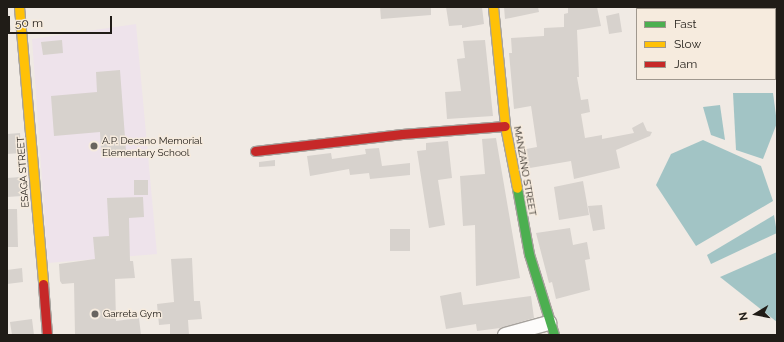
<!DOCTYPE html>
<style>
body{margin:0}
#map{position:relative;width:784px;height:342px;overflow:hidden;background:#f0eae4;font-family:Raleway,sans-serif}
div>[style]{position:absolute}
.education>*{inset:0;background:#eee3eb}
.water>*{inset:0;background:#a2c4c5}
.building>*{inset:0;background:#d7d2cd}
.roads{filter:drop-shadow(1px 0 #a6a29d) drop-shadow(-1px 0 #a6a29d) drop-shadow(0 1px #a6a29d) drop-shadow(0 -1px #a6a29d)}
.street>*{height:14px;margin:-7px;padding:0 7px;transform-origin:7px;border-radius:7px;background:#fdfcfb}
.fast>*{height:9px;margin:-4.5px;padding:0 4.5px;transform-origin:4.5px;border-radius:4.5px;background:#4caf50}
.slow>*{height:9px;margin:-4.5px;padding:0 4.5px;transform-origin:4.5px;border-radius:4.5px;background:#ffc107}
.jam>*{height:9px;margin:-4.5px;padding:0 4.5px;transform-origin:4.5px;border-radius:4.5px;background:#c62828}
.dots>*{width:11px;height:11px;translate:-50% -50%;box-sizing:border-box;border:2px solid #f6ebde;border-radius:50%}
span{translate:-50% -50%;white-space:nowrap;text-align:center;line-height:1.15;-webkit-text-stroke:3px #f6ebde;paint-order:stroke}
.poi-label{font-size:10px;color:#201c17}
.left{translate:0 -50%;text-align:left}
.street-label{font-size:10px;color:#201c17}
.frame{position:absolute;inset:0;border:8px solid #201c17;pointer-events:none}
.legend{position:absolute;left:636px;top:8px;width:140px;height:72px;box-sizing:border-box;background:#f6ebde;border:1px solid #a0988e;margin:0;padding:5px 7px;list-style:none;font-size:12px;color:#201c17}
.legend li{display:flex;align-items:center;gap:8px;height:20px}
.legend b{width:20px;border:1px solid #a0988e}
.north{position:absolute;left:736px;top:294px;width:40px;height:40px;-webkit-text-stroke:3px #f6ebde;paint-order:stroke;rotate:260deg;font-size:11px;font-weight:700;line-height:16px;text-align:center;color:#201c17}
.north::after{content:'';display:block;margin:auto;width:14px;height:18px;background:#201c17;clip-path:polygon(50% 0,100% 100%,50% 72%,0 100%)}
.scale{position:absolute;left:8px;top:16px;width:104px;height:18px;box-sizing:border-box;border:2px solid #201c17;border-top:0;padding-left:5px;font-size:12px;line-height:14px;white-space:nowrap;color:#201c17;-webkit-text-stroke:3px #f6ebde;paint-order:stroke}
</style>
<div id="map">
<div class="education">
<div style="clip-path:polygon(136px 24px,157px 254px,48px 263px,32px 39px)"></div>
</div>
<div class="water">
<div style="clip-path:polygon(733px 93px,773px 93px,777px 123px,763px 159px,736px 150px)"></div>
<div style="clip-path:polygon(720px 105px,725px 140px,711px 135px,703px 107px)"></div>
<div style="clip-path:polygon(703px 140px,761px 166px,773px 201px,696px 246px,656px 185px,671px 154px)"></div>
<div style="clip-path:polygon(774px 215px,777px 233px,711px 264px,707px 255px)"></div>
<div style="clip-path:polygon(777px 252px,777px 322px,720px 277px)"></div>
</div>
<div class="building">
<div style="clip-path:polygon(7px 7px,11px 30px,7px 31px)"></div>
<div style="clip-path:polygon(380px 7px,431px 7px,431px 15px,381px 19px)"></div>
<div style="clip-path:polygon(446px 7px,482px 7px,484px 24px,462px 28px,462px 25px,449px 26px)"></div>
<div style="clip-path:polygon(504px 7px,538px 7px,539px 12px,505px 19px)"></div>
<div style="clip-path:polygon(568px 7px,597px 7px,601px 26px,577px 30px,579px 77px,577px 77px,581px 100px,588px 99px,590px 112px,581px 114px,585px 138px,602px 135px,602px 139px,634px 133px,632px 128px,643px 122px,647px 131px,652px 132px,650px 136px,616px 150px,620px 168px,574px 179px,571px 161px,524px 169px,521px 150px,537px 147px,531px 106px,514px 109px,509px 53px,512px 53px,511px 38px,544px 36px,544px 28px,564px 27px,564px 14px,568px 13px)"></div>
<div style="clip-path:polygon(619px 13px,622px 32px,609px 34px,606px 16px)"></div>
<div style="clip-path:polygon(62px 40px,63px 53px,43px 55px,41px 42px)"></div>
<div style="clip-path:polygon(485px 40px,493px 116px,447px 119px,445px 92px,461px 91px,457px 59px,465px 58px,463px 41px)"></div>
<div style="clip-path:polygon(120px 70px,126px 151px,101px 153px,100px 132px,54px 136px,51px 96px,97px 92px,96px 72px)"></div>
<div style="clip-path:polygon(20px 133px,21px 153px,7px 154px,7px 134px)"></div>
<div style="clip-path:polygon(496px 138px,520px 278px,476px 286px,475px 225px,463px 226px,460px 176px,485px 174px,482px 139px)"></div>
<div style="clip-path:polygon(448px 141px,452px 178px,438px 180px,445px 225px,429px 228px,417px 151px,426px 150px,426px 143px)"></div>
<div style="clip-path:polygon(379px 148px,382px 166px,410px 163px,410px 175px,370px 179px,369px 173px,350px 175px,349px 169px,310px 176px,307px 156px,331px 153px,332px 159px,366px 154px,365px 149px)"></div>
<div style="clip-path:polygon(275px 160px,275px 166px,259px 167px,259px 162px)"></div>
<div style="clip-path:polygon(20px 177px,22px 196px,7px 197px,7px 178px)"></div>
<div style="clip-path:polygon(134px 180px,148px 180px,148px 195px,134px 195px)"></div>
<div style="clip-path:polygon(583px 181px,589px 215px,559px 220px,554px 187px)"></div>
<div style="clip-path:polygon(143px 197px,144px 217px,129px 218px,130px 261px,133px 261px,135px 278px,115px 279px,116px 321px,139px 318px,141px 335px,75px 335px,74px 283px,62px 284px,60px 281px,59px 264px,95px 259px,93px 237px,109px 236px,107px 198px)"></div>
<div style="clip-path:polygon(602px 205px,605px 229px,593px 231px,588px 206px)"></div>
<div style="clip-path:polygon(7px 209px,17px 209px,18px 247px,7px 247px)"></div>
<div style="clip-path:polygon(570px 228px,573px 245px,587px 242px,590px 259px,585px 260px,590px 290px,556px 299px,552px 282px,549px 283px,536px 233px)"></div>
<div style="clip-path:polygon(390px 229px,410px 229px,410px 251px,390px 251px)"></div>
<div style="clip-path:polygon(192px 258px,194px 301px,200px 301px,202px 319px,188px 320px,189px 335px,170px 335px,170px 324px,159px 325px,157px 304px,174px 302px,171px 259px)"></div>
<div style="clip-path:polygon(22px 268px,23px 282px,7px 284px,7px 270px)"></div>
<div style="clip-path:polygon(461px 292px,463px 305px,531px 296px,534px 318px,500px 328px,477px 331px,476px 324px,446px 329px,440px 296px)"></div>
<div style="clip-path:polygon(32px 319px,34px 335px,12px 335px,10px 322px)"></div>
</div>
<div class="roads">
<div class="street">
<div style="left:505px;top:335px;width:46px;rotate:-15.3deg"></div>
</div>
<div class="fast">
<div style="left:517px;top:188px;width:67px;rotate:79.7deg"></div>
<div style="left:529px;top:254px;width:85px;rotate:72.8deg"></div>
</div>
<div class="slow">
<div style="left:19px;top:7px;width:278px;rotate:85deg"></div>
<div style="left:493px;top:7px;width:120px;rotate:84.2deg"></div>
<div style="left:505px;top:126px;width:63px;rotate:79deg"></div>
</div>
<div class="jam">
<div style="left:255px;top:151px;width:148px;rotate:-6.6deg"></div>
<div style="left:402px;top:134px;width:103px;rotate:-4.4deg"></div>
<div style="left:43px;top:284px;width:51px;rotate:85.5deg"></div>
</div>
</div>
<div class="dots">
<div style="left:94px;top:146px;background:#69645f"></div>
<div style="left:95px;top:314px;background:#69645f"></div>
</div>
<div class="poi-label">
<span class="left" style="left:102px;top:146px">A.P. Decano Memorial<br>Elementary School</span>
<span class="left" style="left:103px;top:314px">Garreta Gym</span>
</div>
<div class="street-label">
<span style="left:525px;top:171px;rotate:80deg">MANZANO STREET</span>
<span style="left:23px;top:172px;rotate:-94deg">ESAGA STREET</span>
</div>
<div class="frame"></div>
<ul class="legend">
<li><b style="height:5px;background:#4caf50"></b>Fast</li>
<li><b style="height:5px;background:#ffc107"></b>Slow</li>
<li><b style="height:5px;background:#c62828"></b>Jam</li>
</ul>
<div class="north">N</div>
<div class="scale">50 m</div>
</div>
